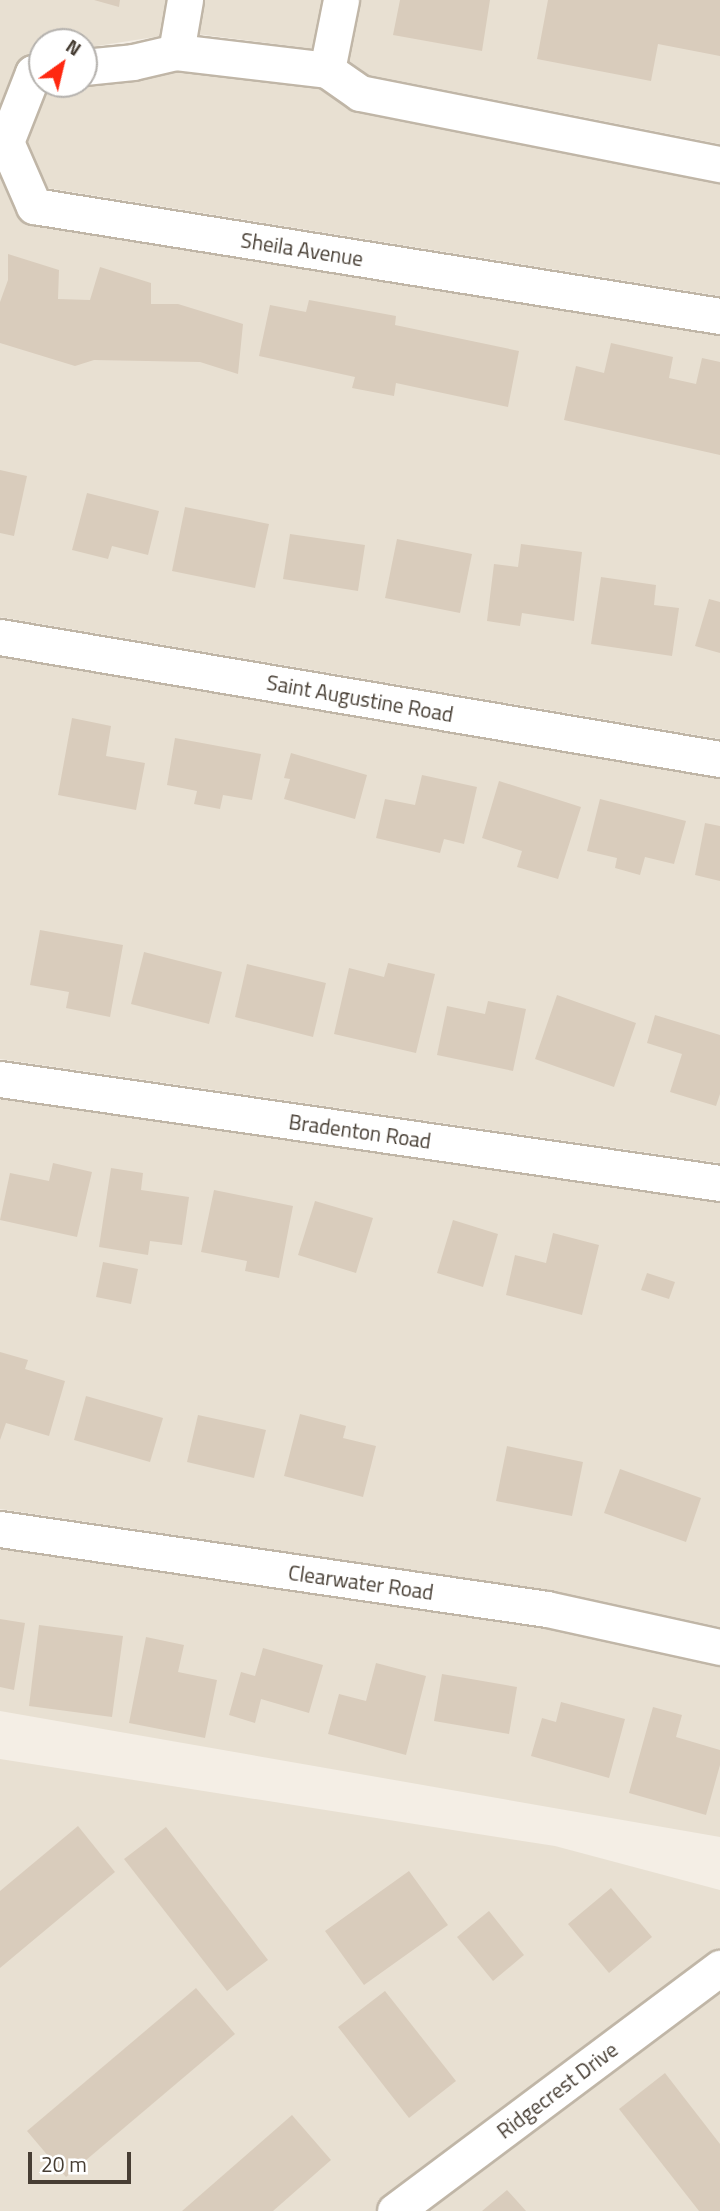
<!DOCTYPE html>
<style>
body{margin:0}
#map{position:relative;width:720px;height:2211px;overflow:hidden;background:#f4eee5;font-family:"Titillium Web",sans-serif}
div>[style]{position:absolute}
.residential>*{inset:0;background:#e8e0d2}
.building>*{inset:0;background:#d9ccbc}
.roads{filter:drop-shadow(2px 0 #c0b6a7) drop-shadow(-2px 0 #c0b6a7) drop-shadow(0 2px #c0b6a7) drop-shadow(0 -2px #c0b6a7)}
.minor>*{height:35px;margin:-17.5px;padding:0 17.5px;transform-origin:17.5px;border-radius:17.5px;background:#fff}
span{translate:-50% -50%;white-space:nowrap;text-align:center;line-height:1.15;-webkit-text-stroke:5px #fff;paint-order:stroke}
.street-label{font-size:21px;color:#473e34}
.north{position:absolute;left:28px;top:28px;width:70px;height:70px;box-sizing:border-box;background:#fff;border:2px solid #b5b2ae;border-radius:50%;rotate:34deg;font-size:19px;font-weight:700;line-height:28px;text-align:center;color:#473e34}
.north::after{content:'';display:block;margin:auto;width:24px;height:32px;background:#ff2810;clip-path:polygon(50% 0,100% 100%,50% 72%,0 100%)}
.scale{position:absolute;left:28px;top:2152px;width:103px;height:32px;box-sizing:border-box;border:4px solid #473e34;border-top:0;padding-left:9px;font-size:21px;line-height:24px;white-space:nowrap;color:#473e34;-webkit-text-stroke:5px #fff;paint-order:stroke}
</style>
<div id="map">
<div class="residential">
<div style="clip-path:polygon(0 0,167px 0,161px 36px,84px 48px,84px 42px,42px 42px,42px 53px,33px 54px,16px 68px,0 109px)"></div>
<div style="clip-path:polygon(203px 0,323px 0,314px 49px,197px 34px)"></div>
<div style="clip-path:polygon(360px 0,720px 0,720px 144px,369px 75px,348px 60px)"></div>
<div style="clip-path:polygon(175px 71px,320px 89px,355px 112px,720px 184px,720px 296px,47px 188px,26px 139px,45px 91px,133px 81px)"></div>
<div style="clip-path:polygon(0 176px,17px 216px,29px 225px,720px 335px,720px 739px,0 617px)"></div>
<div style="clip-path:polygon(0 657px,720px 778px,720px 1163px,0 1059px)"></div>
<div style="clip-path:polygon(0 1099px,720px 1202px,720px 1627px,552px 1591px,0 1509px)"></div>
<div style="clip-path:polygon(0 1548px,542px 1628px,720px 1667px,720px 1837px,0 1711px)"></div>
<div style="clip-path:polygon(0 1759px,555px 1846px,720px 1890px,720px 2211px,0 2211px)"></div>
</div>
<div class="building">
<div style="clip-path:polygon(94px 0,120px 0,119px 7px)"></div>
<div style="clip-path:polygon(400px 0,490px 0,482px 51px,393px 35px)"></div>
<div style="clip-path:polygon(548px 0,720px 0,720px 56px,658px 44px,651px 81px,537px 59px)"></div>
<div style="clip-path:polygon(8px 254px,59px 270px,58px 299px,90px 300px,100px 267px,151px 283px,151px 304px,178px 304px,243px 324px,238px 374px,200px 362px,94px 360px,75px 366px,0 343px,0 302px,8px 280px)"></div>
<div style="clip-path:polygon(309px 300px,396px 316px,395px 325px,519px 351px,508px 407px,396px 383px,394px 396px,352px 388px,355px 377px,259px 356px,270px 305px,306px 312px)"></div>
<div style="clip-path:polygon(611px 343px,673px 357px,669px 378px,696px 384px,702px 358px,720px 362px,720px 455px,564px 420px,576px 366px,604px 373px)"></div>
<div style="clip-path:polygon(0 470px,27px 476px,14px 536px,0 533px)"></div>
<div style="clip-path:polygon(87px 493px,159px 511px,148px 555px,112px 546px,108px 559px,72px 550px)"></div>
<div style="clip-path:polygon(185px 507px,269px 524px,255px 588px,172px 571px)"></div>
<div style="clip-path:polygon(290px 534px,365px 545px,358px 591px,283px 579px)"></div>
<div style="clip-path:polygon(397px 539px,472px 554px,460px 613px,385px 598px)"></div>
<div style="clip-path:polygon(521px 544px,582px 552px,574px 621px,522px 613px,520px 626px,487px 621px,494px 564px,518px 567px)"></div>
<div style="clip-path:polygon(601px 577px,656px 585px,654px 605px,679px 608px,672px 656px,591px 644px)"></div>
<div style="clip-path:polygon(709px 599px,720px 602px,720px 653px,695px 646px)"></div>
<div style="clip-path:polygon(72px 718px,111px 726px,106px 756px,145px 763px,136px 810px,58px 795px)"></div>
<div style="clip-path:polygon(175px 738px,261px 754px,252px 800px,223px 795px,220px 809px,194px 804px,197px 791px,167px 785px)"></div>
<div style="clip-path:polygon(291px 753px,367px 775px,355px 819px,284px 799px,290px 779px,284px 778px)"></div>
<div style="clip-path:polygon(422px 775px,477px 787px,464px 844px,444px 839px,440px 853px,376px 838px,385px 799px,415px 805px)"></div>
<div style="clip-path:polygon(499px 781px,581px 807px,558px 879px,517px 867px,522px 851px,482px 838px)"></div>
<div style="clip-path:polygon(600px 799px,686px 821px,674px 864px,645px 857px,640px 875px,615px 868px,617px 858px,587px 851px)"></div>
<div style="clip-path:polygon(705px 823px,720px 826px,720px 881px,695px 875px)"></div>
<div style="clip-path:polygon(40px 930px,123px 945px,110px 1017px,66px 1008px,69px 992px,30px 985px)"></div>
<div style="clip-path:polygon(144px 952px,222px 972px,209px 1024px,131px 1004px)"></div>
<div style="clip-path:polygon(388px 963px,435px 974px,416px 1053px,334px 1034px,349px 968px,384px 977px)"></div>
<div style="clip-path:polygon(247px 964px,326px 983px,313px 1037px,235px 1017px)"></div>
<div style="clip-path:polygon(557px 995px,636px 1023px,614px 1087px,535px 1059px)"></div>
<div style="clip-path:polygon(488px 1001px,526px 1009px,513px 1071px,437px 1055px,447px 1006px,485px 1014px)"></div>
<div style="clip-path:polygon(655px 1015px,720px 1035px,720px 1094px,716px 1106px,670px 1092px,682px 1054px,647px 1043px)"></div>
<div style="clip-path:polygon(53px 1163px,92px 1172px,77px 1237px,0 1220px,10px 1173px,49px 1181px)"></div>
<div style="clip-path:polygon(111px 1168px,143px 1173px,141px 1190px,189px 1197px,182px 1245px,150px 1241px,148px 1255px,99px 1247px)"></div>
<div style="clip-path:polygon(214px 1190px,293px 1206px,279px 1278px,245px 1271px,247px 1261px,201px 1252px)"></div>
<div style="clip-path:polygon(315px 1201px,373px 1218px,356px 1273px,298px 1255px)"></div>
<div style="clip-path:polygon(453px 1220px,498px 1234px,483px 1287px,437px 1273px)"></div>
<div style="clip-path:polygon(553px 1233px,599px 1245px,582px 1315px,506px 1295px,515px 1255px,546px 1263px)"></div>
<div style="clip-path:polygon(103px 1262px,138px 1269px,131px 1304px,96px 1297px)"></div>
<div style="clip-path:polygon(647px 1273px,675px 1282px,669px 1299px,641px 1290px)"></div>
<div style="clip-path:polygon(0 1352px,28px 1360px,25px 1369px,65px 1381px,49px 1436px,6px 1423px,0 1440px)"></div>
<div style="clip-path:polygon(86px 1396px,163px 1418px,150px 1462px,74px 1440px)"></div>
<div style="clip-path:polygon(300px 1414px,346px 1426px,343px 1438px,376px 1446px,363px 1497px,284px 1476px)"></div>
<div style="clip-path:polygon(198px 1415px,266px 1430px,254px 1478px,187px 1462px)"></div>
<div style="clip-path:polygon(507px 1446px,583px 1462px,572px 1516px,496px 1501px)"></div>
<div style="clip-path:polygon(620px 1469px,701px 1498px,686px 1542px,604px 1513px)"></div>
<div style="clip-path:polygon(0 1619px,25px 1623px,14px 1690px,0 1687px)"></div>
<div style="clip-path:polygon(39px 1625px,123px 1636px,112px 1717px,29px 1706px)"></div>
<div style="clip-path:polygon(146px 1637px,184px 1645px,178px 1672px,217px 1680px,205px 1738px,129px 1723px)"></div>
<div style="clip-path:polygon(263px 1648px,323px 1665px,309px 1713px,261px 1699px,255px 1723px,229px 1715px,241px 1672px,255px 1676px)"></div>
<div style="clip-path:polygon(376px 1663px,426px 1676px,406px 1755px,328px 1734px,339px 1694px,366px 1701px)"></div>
<div style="clip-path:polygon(442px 1674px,517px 1687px,509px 1734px,434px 1721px)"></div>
<div style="clip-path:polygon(561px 1702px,625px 1719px,609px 1778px,531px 1756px,542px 1718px,556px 1722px)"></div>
<div style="clip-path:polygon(653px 1707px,682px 1715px,676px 1737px,720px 1750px,720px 1765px,706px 1815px,629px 1793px)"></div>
<div style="clip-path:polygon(78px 1826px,115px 1872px,0 1968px,0 1891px)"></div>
<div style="clip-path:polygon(166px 1827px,268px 1960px,227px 1991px,124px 1859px)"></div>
<div style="clip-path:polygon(409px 1871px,448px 1925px,364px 1985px,325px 1931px)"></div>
<div style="clip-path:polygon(611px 1888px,652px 1937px,609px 1973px,568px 1924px)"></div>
<div style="clip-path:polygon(489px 1911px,524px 1955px,493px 1981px,457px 1937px)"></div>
<div style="clip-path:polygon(196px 1988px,235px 2034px,66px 2177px,27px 2131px)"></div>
<div style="clip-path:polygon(385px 1991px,456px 2081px,409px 2118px,338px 2027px)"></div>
<div style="clip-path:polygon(665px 2073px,720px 2144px,720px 2211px,699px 2211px,619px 2109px)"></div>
<div style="clip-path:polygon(292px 2115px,331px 2160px,273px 2211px,182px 2211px)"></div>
<div style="clip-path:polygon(507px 2190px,526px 2211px,482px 2211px)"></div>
</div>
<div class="roads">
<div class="minor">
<div style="left:176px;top:52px;width:53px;rotate:-80.2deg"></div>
<div style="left:84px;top:67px;width:49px;rotate:-5.8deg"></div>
<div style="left:133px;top:62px;width:44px;rotate:-13.1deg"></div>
<div style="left:176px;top:52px;width:152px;rotate:6.8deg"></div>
<div style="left:327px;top:70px;width:40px;rotate:34.9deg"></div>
<div style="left:360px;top:93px;width:367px;rotate:11.2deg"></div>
<div style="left:327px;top:70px;width:71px;rotate:-78.7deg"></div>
<div style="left:42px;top:72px;width:9px;rotate:174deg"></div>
<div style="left:33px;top:73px;width:74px;rotate:111.4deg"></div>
<div style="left:6px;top:142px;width:70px;rotate:66.4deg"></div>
<div style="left:34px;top:206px;width:695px;rotate:9.11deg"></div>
<div style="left:0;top:637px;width:730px;rotate:9.62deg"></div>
<div style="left:0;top:1079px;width:727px;rotate:8.22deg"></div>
<div style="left:0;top:1529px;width:553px;rotate:8.32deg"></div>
<div style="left:547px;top:1609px;width:177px;rotate:12.4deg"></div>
<div style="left:395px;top:2211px;width:406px;rotate:-36.8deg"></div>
</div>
</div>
<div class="street-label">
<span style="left:302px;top:249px;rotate:9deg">Sheila Avenue</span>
<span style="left:360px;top:698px;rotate:10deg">Saint Augustine Road</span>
<span style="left:360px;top:1131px;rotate:8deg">Bradenton Road</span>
<span style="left:361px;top:1582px;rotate:8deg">Clearwater Road</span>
<span style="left:557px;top:2090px;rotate:-37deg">Ridgecrest Drive</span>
</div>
<div class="north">N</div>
<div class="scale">20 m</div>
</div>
